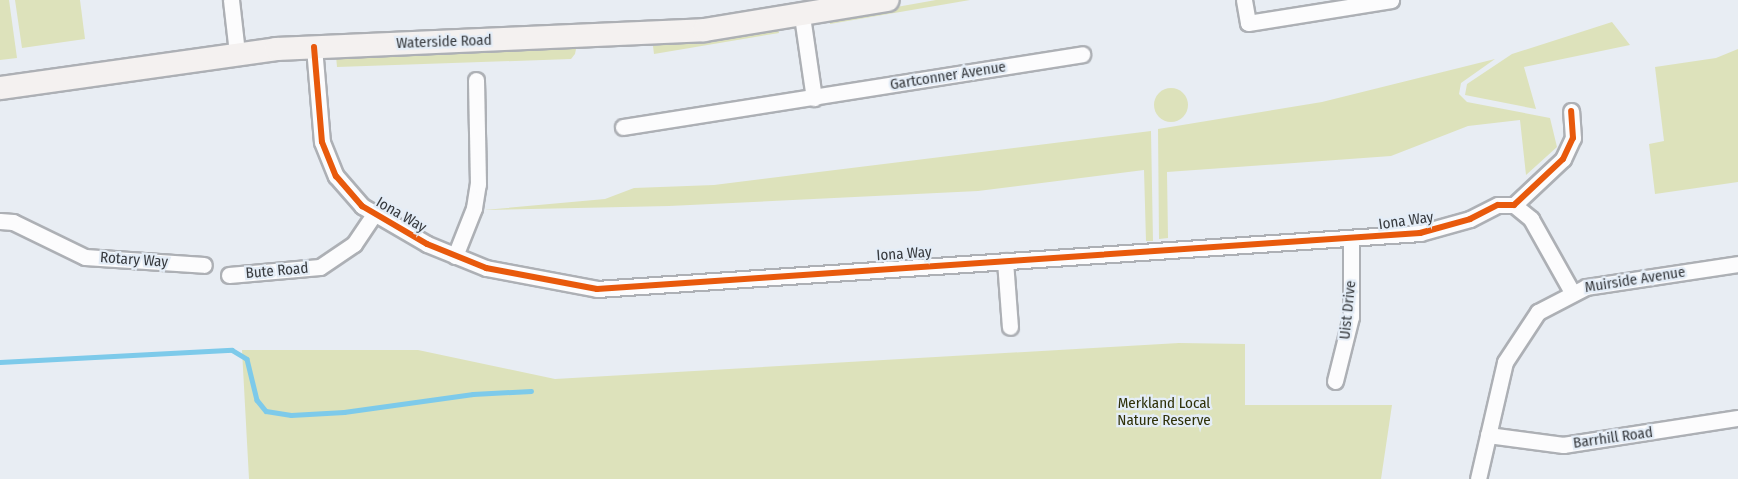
<!DOCTYPE html>
<style>
body{margin:0}
#map{position:relative;width:1738px;height:479px;overflow:hidden;background:#e8edf3;font-family:"Fira Sans Condensed",sans-serif}
div>[style]{position:absolute}
.green>*{inset:0;background:#dde2bb}
.round{border-radius:50%}
.stream>*{height:4.5px;margin:-2.25px;padding:0 2.25px;transform-origin:2.25px;border-radius:2.25px;background:#7dcaea}
.roads{filter:drop-shadow(2px 0 #adb0b5) drop-shadow(-2px 0 #adb0b5) drop-shadow(0 2px #adb0b5) drop-shadow(0 -2px #adb0b5)}
.street>*{height:15px;margin:-7.5px;padding:0 7.5px;transform-origin:7.5px;border-radius:7.5px;background:#fcfcfd}
.secondary>*{height:22px;margin:-11px;padding:0 11px;transform-origin:11px;border-radius:11px;background:#f4f1f0}
.cycleway>*{height:6px;margin:-3px;padding:0 3px;transform-origin:3px;border-radius:3px;background:#e8590c}
span{translate:-50% -50%;white-space:nowrap;text-align:center;line-height:1.15;-webkit-text-stroke:4.5px #e4edf7;paint-order:stroke}
.street-label{font-size:15px;color:#373a3e}
.park-label{font-size:15px;color:#2f3109}
</style>
<div id="map">
<div class="green">
<div style="clip-path:polygon(0 0,9px 0,17px 58px,0 60px)"></div>
<div style="clip-path:polygon(15px 0,80px 0,85px 39px,22px 48px)"></div>
<div style="clip-path:polygon(936px 0,970px 0,830px 24px,829px 19px)"></div>
<div style="clip-path:polygon(1612px 22px,1630px 45px,1524px 67px,1536px 109px,1465px 95px,1467px 84px,1512px 54px)"></div>
<div style="clip-path:polygon(778px 29px,779px 33px,654px 54px,653px 46px)"></div>
<div style="clip-path:polygon(553px 46px,576px 49px,575px 54px,571px 59px,337px 67px,336px 56px)"></div>
<div style="clip-path:polygon(1738px 49px,1738px 182px,1655px 194px,1649px 144px,1664px 141px,1655px 67px,1716px 58px)"></div>
<div style="clip-path:polygon(1495px 59px,1461px 83px,1459px 94px,1467px 102px,1550px 118px,1557px 147px,1526px 175px,1520px 120px,1468px 126px,1391px 156px,1167px 172px,1168px 238px,1159px 239px,1158px 129px,1322px 102px)"></div>
<div class="round" style="left:1154px;top:88px;width:34px;height:34px"></div>
<div style="clip-path:polygon(1151px 131px,1153px 241px,1146px 241px,1144px 170px,978px 191px,669px 206px,484px 210px,605px 199px,634px 188px,714px 185px)"></div>
<div style="clip-path:polygon(1179px 343px,1245px 344px,1245px 405px,1392px 405px,1381px 479px,249px 479px,242px 350px,418px 350px,555px 379px)"></div>
</div>
<div class="stream">
<div style="left:0;top:362px;width:232px;rotate:-3deg"></div>
<div style="left:232px;top:350px;width:17px;rotate:31deg"></div>
<div style="left:247px;top:359px;width:42px;rotate:76.3deg"></div>
<div style="left:257px;top:400px;width:14px;rotate:51deg"></div>
<div style="left:266px;top:411px;width:25px;rotate:9deg"></div>
<div style="left:291px;top:415px;width:53px;rotate:-3.2deg"></div>
<div style="left:344px;top:412px;width:130px;rotate:-7.9deg"></div>
<div style="left:473px;top:394px;width:58px;rotate:-3deg"></div>
</div>
<div class="roads">
<div class="street">
<div style="left:231px;top:0;width:53px;rotate:83.5deg"></div>
<div style="left:1244px;top:0;width:23px;rotate:80deg"></div>
<div style="left:1248px;top:23px;width:145px;rotate:-9.1deg"></div>
<div style="left:802px;top:16px;width:83px;rotate:81.7deg"></div>
<div style="left:314px;top:47px;width:95px;rotate:85.2deg"></div>
<div style="left:322px;top:142px;width:37px;rotate:68deg"></div>
<div style="left:336px;top:176px;width:40px;rotate:49deg"></div>
<div style="left:362px;top:206px;width:75px;rotate:30.3deg"></div>
<div style="left:427px;top:244px;width:64px;rotate:22.1deg"></div>
<div style="left:486px;top:268px;width:113px;rotate:10.7deg"></div>
<div style="left:597px;top:289px;width:825px;rotate:-3.89deg"></div>
<div style="left:1420px;top:233px;width:52px;rotate:-15.6deg"></div>
<div style="left:1470px;top:219px;width:31px;rotate:-27deg"></div>
<div style="left:1498px;top:205px;width:16px"></div>
<div style="left:1514px;top:205px;width:67px;rotate:-43.2deg"></div>
<div style="left:1563px;top:159px;width:23px;rotate:-65deg"></div>
<div style="left:1573px;top:138px;width:27px;rotate:-94deg"></div>
<div style="left:623px;top:127px;width:465px;rotate:-9deg"></div>
<div style="left:1514px;top:205px;width:22px;rotate:39deg"></div>
<div style="left:1531px;top:219px;width:84px;rotate:60.7deg"></div>
<div style="left:0;top:221px;width:13px;rotate:4deg"></div>
<div style="left:13px;top:222px;width:80px;rotate:25.9deg"></div>
<div style="left:85px;top:257px;width:119px;rotate:3.8deg"></div>
<div style="left:455px;top:256px;width:52px;rotate:-68.4deg"></div>
<div style="left:474px;top:208px;width:24px;rotate:-81deg"></div>
<div style="left:478px;top:184px;width:104px;rotate:-91.1deg"></div>
<div style="left:1005px;top:261px;width:66px;rotate:85.7deg"></div>
<div style="left:229px;top:275px;width:91px;rotate:-5deg"></div>
<div style="left:320px;top:267px;width:41px;rotate:-34.1deg"></div>
<div style="left:354px;top:244px;width:36px;rotate:-56deg"></div>
<div style="left:1335px;top:381px;width:66px;rotate:-76deg"></div>
<div style="left:1351px;top:317px;width:78px;rotate:-90deg"></div>
<div style="left:1488px;top:435px;width:76px;rotate:7.6deg"></div>
<div style="left:1563px;top:445px;width:177px;rotate:-8.8deg"></div>
<div style="left:1478px;top:479px;width:120px;rotate:-77deg"></div>
<div style="left:1505px;top:362px;width:60px;rotate:-56.6deg"></div>
<div style="left:1538px;top:312px;width:54px;rotate:-27.5deg"></div>
<div style="left:1586px;top:287px;width:154px;rotate:-8.6deg"></div>
</div>
<div class="secondary">
<div style="left:0;top:88px;width:279px;rotate:-8deg"></div>
<div style="left:276px;top:49px;width:428px;rotate:-2.5deg"></div>
<div style="left:704px;top:30px;width:186px;rotate:-9.3deg"></div>
</div>
</div>
<div class="cycleway">
<div style="left:314px;top:47px;width:95px;rotate:85.2deg"></div>
<div style="left:322px;top:142px;width:37px;rotate:68deg"></div>
<div style="left:336px;top:176px;width:40px;rotate:49deg"></div>
<div style="left:362px;top:206px;width:75px;rotate:30.3deg"></div>
<div style="left:427px;top:244px;width:64px;rotate:22.1deg"></div>
<div style="left:486px;top:268px;width:113px;rotate:10.7deg"></div>
<div style="left:597px;top:289px;width:825px;rotate:-3.89deg"></div>
<div style="left:1420px;top:233px;width:52px;rotate:-15.6deg"></div>
<div style="left:1470px;top:219px;width:31px;rotate:-27deg"></div>
<div style="left:1498px;top:205px;width:16px"></div>
<div style="left:1514px;top:205px;width:67px;rotate:-43.2deg"></div>
<div style="left:1563px;top:159px;width:23px;rotate:-65deg"></div>
<div style="left:1573px;top:138px;width:27px;rotate:-94deg"></div>
</div>
<div class="street-label">
<span style="left:444px;top:42px;rotate:-2deg">Waterside Road</span>
<span style="left:948px;top:76px;rotate:-9deg">Gartconner Avenue</span>
<span style="left:401px;top:215px;rotate:30deg">Iona Way</span>
<span style="left:1406px;top:221px;rotate:-8deg">Iona Way</span>
<span style="left:904px;top:254px;rotate:-4deg">Iona Way</span>
<span style="left:134px;top:260px;rotate:4deg">Rotary Way</span>
<span style="left:277px;top:271px;rotate:-5deg">Bute Road</span>
<span style="left:1635px;top:280px;rotate:-9deg">Muirside Avenue</span>
<span style="left:1348px;top:310px;rotate:-84deg">Uist Drive</span>
<span style="left:1613px;top:438px;rotate:-8deg">Barrhill Road</span>
</div>
<div class="park-label">
<span style="left:1164px;top:412px">Merkland Local<br>Nature Reserve</span>
</div>
</div>
